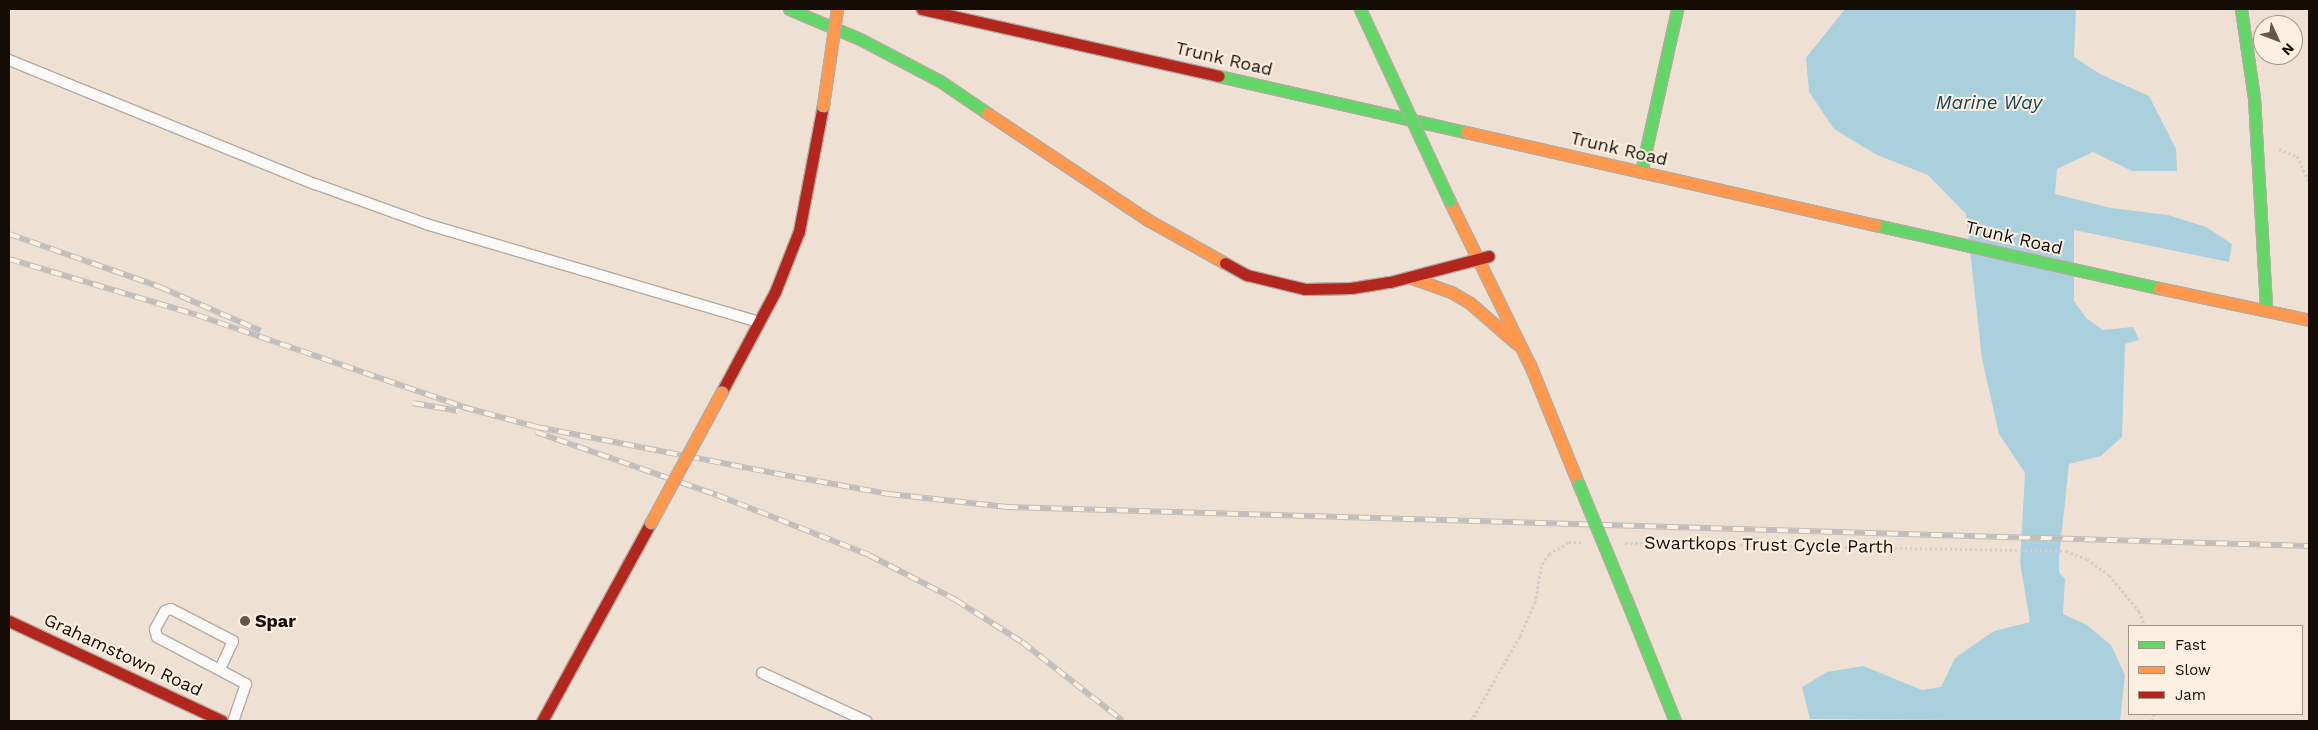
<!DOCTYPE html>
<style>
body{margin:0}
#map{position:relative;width:2318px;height:730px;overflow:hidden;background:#eee1d4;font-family:"Work Sans",sans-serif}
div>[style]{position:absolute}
.water>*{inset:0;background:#abd0dd}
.path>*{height:3px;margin-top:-1.5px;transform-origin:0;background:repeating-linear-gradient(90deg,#d3cfcb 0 2.5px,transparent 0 5px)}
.roads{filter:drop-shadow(1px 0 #b4aba0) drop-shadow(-1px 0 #b4aba0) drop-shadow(0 1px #b4aba0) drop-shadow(0 -1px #b4aba0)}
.lane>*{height:10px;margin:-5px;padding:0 5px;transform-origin:5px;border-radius:5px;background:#fcfaf9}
.fast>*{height:11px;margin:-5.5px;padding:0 5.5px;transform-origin:5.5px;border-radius:5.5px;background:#63d668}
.slow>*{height:11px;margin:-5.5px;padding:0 5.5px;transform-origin:5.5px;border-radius:5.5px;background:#ff974d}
.jam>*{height:11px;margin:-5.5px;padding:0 5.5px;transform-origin:5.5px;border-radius:5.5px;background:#b3261e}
.rail>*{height:5.5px;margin-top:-2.75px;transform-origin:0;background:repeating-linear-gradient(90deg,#fef0e1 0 11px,#c1bdba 0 22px);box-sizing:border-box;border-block:1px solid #c1bdba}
.bridges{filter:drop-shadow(1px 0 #b4aba0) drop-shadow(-1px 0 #b4aba0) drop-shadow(0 1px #b4aba0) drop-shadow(0 -1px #b4aba0)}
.fast-bridge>*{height:11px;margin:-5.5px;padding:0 5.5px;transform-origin:5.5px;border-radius:5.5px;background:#63d668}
.slow-bridge>*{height:11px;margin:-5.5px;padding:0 5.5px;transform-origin:5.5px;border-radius:5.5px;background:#ff974d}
.dots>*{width:14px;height:14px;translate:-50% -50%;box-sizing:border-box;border:2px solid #fef0e1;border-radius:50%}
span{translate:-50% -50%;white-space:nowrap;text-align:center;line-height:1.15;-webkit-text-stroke:4px #fef0e1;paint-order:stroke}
.street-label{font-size:18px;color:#140c05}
.poi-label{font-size:18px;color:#140c05;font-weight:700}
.left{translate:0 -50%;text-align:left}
.water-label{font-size:19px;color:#144557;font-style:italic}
.frame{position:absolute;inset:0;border:10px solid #140c05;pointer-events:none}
.legend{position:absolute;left:2128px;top:625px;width:175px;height:90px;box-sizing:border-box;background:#fef0e1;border:1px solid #a09589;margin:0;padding:6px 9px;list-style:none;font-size:15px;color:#140c05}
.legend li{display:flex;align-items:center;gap:10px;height:25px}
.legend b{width:25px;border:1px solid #a09589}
.north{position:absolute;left:2253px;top:15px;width:50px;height:50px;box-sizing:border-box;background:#fef0e1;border:1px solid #a09589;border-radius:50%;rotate:133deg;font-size:14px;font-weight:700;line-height:20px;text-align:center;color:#140c05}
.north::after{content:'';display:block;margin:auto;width:18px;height:22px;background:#60574d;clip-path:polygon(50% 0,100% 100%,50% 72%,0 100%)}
</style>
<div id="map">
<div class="water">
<div style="clip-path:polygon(1845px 9px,2076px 9px,2074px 57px,2100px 74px,2149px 96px,2176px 149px,2177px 171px,2132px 171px,2093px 152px,2057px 169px,2055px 194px,2111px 208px,2168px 215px,2206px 227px,2232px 244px,2229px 262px,2074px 230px,2074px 301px,2086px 318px,2103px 330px,2133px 327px,2139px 340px,2125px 344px,2122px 437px,2101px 456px,2069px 464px,2059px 558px,2059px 572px,2065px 579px,2063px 614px,2087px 625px,2111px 645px,2125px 675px,2120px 721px,1810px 719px,1802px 687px,1827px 672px,1863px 666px,1922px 690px,1941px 687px,1955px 658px,1994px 631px,2030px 622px,2020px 563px,2025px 473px,1999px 434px,1982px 359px,1966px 214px,1928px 175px,1877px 155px,1834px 129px,1809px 92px,1806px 58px)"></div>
</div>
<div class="path">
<div style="left:2279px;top:149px;width:19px;rotate:21deg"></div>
<div style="left:2297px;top:156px;width:29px;rotate:65deg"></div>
<div style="left:1625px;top:543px;width:441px;rotate:1deg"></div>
<div style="left:2066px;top:551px;width:22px;rotate:21deg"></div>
<div style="left:2087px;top:559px;width:27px;rotate:36deg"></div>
<div style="left:2109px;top:575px;width:47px;rotate:50.2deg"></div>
<div style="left:2139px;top:611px;width:16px;rotate:68deg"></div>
<div style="left:1471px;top:721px;width:98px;rotate:-60deg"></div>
<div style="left:1520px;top:636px;width:36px;rotate:-66deg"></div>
<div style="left:1535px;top:603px;width:40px;rotate:-80deg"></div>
<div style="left:1542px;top:564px;width:12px;rotate:-55deg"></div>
<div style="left:1549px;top:554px;width:23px;rotate:-31deg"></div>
<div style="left:1569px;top:542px;width:12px"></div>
<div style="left:2152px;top:721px;width:7px;rotate:-74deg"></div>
</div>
<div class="roads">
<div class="lane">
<div style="left:9px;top:60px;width:330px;rotate:22.1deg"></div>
<div style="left:315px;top:184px;width:118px;rotate:19.8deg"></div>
<div style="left:426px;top:224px;width:347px;rotate:16.4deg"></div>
<div style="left:220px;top:669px;width:31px;rotate:-65deg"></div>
<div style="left:233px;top:641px;width:70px;rotate:-152.7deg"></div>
<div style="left:171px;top:609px;width:6px;rotate:162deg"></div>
<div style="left:165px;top:611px;width:21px;rotate:119deg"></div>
<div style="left:155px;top:629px;width:8px;rotate:76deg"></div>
<div style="left:157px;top:637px;width:101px;rotate:27.8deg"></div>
<div style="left:246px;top:684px;width:39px;rotate:109deg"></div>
<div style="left:762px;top:673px;width:115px;rotate:24.8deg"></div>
</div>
<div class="fast">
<div style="left:789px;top:9px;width:77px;rotate:22.9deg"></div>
<div style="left:860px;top:39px;width:90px;rotate:27.7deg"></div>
<div style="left:940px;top:81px;width:57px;rotate:34.2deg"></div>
<div style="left:2241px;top:9px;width:90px;rotate:81.7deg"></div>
<div style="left:2254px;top:98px;width:211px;rotate:86.7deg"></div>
<div style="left:1219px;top:76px;width:253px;rotate:12.8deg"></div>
<div style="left:1641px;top:172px;width:167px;rotate:-77.5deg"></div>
<div style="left:1876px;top:225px;width:290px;rotate:12.6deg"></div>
<div style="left:1626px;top:599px;width:131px;rotate:68.1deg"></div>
</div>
<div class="slow">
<div style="left:987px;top:113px;width:193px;rotate:33.6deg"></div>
<div style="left:1148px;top:220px;width:88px;rotate:29.2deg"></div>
<div style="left:1466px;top:132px;width:420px;rotate:12.8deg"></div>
<div style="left:1449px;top:200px;width:184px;rotate:63.9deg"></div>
<div style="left:1530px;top:365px;width:130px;rotate:67.8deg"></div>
<div style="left:1409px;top:277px;width:45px;rotate:19.7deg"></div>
<div style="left:1451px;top:292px;width:22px;rotate:30deg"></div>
<div style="left:1470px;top:303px;width:62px;rotate:41.1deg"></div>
<div style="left:2159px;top:288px;width:153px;rotate:12deg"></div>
</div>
<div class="jam">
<div style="left:922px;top:9px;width:304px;rotate:12.7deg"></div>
<div style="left:1225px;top:263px;width:25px;rotate:29deg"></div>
<div style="left:1247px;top:275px;width:60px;rotate:13.6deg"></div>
<div style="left:1305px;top:289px;width:46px;rotate:-1.2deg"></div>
<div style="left:1351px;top:288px;width:39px;rotate:-9deg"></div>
<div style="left:1390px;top:282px;width:102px;rotate:-14.7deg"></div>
<div style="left:721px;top:393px;width:115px;rotate:-61.9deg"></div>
<div style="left:775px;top:292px;width:66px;rotate:-68.5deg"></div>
<div style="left:799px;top:231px;width:128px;rotate:-79.2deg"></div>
<div style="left:9px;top:621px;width:235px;rotate:25.1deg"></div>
<div style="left:542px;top:721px;width:227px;rotate:-61.3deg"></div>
</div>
</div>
<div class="rail">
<div style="left:9px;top:234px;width:160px;rotate:19.3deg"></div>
<div style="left:160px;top:287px;width:110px;rotate:23.5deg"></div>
<div style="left:9px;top:259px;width:196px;rotate:16.6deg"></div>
<div style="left:197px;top:315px;width:289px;rotate:19deg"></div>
<div style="left:413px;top:403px;width:46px;rotate:10.1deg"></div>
<div style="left:463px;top:407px;width:77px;rotate:15.1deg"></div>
<div style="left:537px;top:427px;width:263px;rotate:11deg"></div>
<div style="left:795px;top:477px;width:96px;rotate:10.3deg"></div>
<div style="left:889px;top:494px;width:119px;rotate:6.3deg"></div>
<div style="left:1007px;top:507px;width:1303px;rotate:1.72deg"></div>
<div style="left:536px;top:432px;width:192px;rotate:19.2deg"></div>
<div style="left:717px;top:495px;width:163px;rotate:21.5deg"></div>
<div style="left:869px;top:555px;width:98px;rotate:27.3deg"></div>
<div style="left:956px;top:600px;width:78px;rotate:32.5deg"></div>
<div style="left:1022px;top:642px;width:128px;rotate:38deg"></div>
</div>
<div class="bridges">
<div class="fast-bridge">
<div style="left:1360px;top:9px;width:211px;rotate:65deg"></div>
<div style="left:1579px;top:485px;width:123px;rotate:67.6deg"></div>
</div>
<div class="slow-bridge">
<div style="left:823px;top:105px;width:97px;rotate:-81.7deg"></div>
<div style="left:651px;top:522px;width:147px;rotate:-61.5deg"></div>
</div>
</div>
<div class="dots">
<div style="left:245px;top:621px;background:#60574d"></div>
</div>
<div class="street-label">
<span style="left:1224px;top:59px;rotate:13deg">Trunk Road</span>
<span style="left:1619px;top:149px;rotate:13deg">Trunk Road</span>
<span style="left:2014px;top:238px;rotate:13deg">Trunk Road</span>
<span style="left:1769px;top:545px;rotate:1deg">Swartkops Trust Cycle Parth</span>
<span style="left:123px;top:655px;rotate:25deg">Grahamstown Road</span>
</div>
<div class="poi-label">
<span class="left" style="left:255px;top:621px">Spar</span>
</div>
<div class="water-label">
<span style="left:1989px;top:103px">Marine Way</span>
</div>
<div class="frame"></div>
<ul class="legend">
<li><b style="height:6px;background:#63d668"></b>Fast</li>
<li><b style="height:6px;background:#ff974d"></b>Slow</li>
<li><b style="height:6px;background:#b3261e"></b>Jam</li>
</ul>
<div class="north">N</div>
</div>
